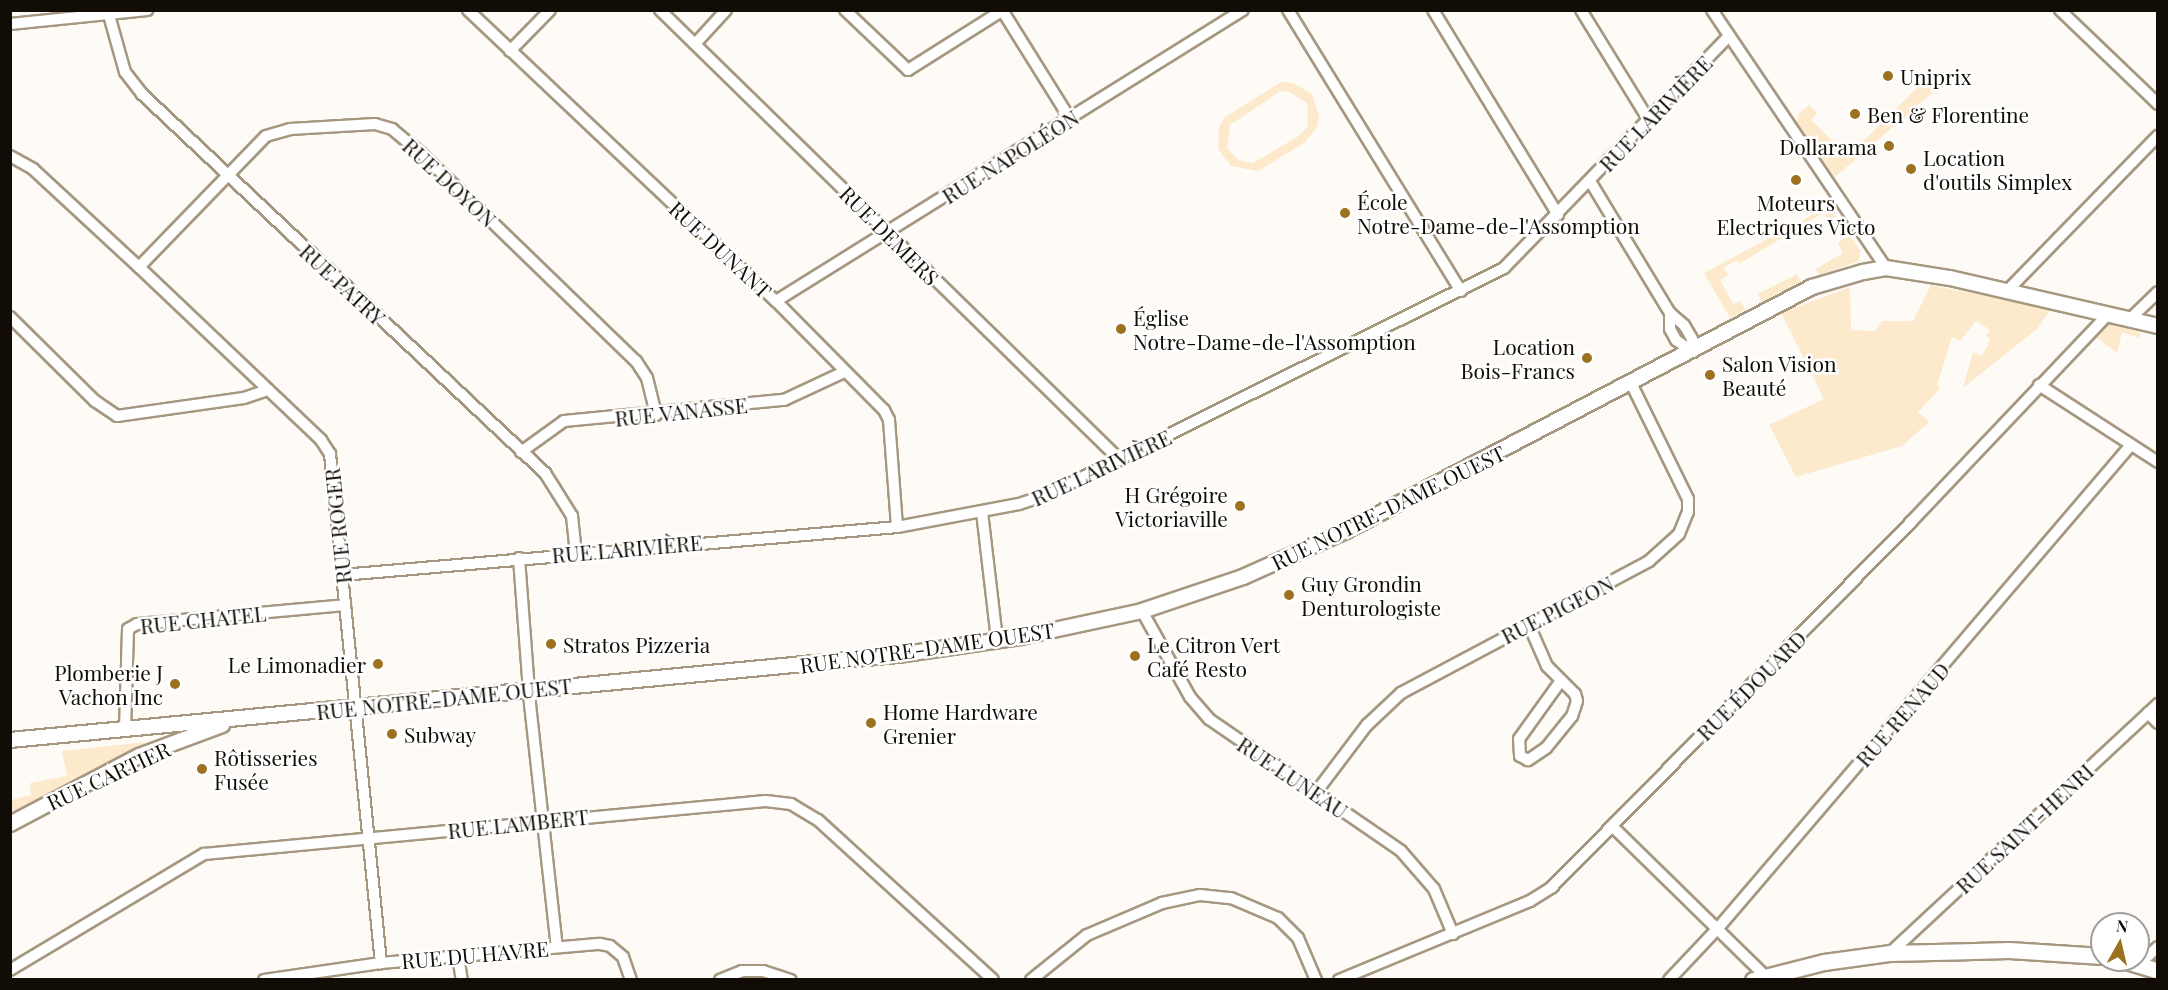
<!DOCTYPE html>
<meta charset="utf-8">
<style>
body{margin:0}
#map{position:relative;width:2168px;height:990px;overflow:hidden;background:#fefbf6;font-family:"Playfair Display",serif}
div>[style]{position:absolute}
.green>*{inset:0;background:#fde9cb}
.roads{filter:drop-shadow(2px 0 #a69780) drop-shadow(-2px 0 #a69780) drop-shadow(0 2px #a69780) drop-shadow(0 -2px #a69780)}
.minor>*{height:10px;margin:-5px;padding:0 5px;transform-origin:5px;border-radius:5px;background:#fff}
.tertiary>*{height:14px;margin:-7px;padding:0 7px;transform-origin:7px;border-radius:7px;background:#fff}
.secondary>*{height:15px;margin:-7.5px;padding:0 7.5px;transform-origin:7.5px;border-radius:7.5px;background:#fff}
.dots>*{width:16px;height:16px;translate:-50% -50%;box-sizing:border-box;border:3px solid #fff;border-radius:50%}
span{translate:-50% -50%;white-space:nowrap;text-align:center;line-height:1.15;-webkit-text-stroke:5px #fff;paint-order:stroke}
.poi-label{font-size:21px;color:#110c05}
.left{translate:0 -50%;text-align:left}
.right{translate:-100% -50%;text-align:right}
.street-label{font-size:21px;color:#110c05}
.frame{position:absolute;inset:0;border:12px solid #110c05;pointer-events:none}
.north{position:absolute;left:2090px;top:912px;width:60px;height:60px;box-sizing:border-box;background:#fff;border:2px solid #a09e9b;border-radius:50%;rotate:8deg;font-size:16px;font-weight:700;line-height:24px;text-align:center;color:#110c05}
.north::after{content:'';display:block;margin:auto;width:21px;height:27px;background:#9c7220;clip-path:polygon(50% 0,100% 100%,50% 72%,0 100%)}
</style>
<div id="map">
<div class="green">
<div style="clip-path:polygon(1934px 71px,1944px 83px,1835px 177px,1797px 122px,1799px 114px,1809px 105px,1817px 113px,1811px 120px,1848px 156px)"></div>
<div style="clip-path:polygon(evenodd,1281px 82px,1293px 83px,1312px 94px,1319px 116px,1317px 127px,1304px 143px,1258px 171px,1231px 166px,1218px 149px,1219px 127px,1225px 117px,1281px 82px,1287px 91px,1307px 103px,1308px 126px,1297px 137px,1253px 163px,1238px 160px,1227px 148px,1230px 125px,1279px 92px,1287px 91px)"></div>
<div style="clip-path:polygon(1829px 206px,1837px 220px,1830px 223px,1823px 213px,1739px 264px,1737px 260px,1724px 268px,1728px 275px,1720px 280px,1733px 304px,1741px 301px,1745px 310px,1730px 318px,1704px 273px)"></div>
<div style="clip-path:polygon(1849px 235px,1860px 250px,1859px 261px,1819px 275px,1816px 269px,1843px 253px,1838px 243px)"></div>
<div style="clip-path:polygon(1797px 274px,1801px 282px,1762px 302px,1758px 294px)"></div>
<div style="clip-path:polygon(1931px 285px,2051px 309px,2038px 328px,1963px 388px,1973px 352px,1981px 356px,1988px 346px,1990px 338px,1986px 336px,1990px 330px,1976px 321px,1960px 341px,1952px 337px,1937px 385px,1940px 389px,1918px 412px,1929px 422px,1902px 446px,1796px 477px,1769px 425px,1824px 399px,1781px 313px,1850px 287px,1851px 330px,1875px 331px,1882px 321px,1913px 321px)"></div>
<div style="clip-path:polygon(2109px 324px,2141px 333px,2139px 338px,2122px 332px,2117px 353px,2097px 338px)"></div>
<div style="clip-path:polygon(147px 742px,14px 811px,11px 808px,11px 800px,31px 795px,30px 783px,67px 776px,62px 751px)"></div>
</div>
<div class="roads">
<div class="minor">
<div style="left:468px;top:10px;width:424px;rotate:43.4deg"></div>
<div style="left:776px;top:301px;width:153px;rotate:45.3deg"></div>
<div style="left:884px;top:410px;width:11px;rotate:63deg"></div>
<div style="left:889px;top:420px;width:107px;rotate:85.7deg"></div>
<div style="left:660px;top:10px;width:644px;rotate:44.37deg"></div>
<div style="left:845px;top:10px;width:87px;rotate:43.6deg"></div>
<div style="left:908px;top:70px;width:112px;rotate:-32.3deg"></div>
<div style="left:1002px;top:10px;width:128px;rotate:58deg"></div>
<div style="left:1288px;top:10px;width:330px;rotate:58.4deg"></div>
<div style="left:1433px;top:10px;width:240px;rotate:58.6deg"></div>
<div style="left:1581px;top:10px;width:132px;rotate:58.4deg"></div>
<div style="left:1712px;top:10px;width:311px;rotate:56deg"></div>
<div style="left:2060px;top:10px;width:136px;rotate:43.8deg"></div>
<div style="left:109px;top:15px;width:59px;rotate:74.3deg"></div>
<div style="left:125px;top:72px;width:28px;rotate:52deg"></div>
<div style="left:142px;top:94px;width:553px;rotate:43.24deg"></div>
<div style="left:545px;top:473px;width:51px;rotate:57.9deg"></div>
<div style="left:572px;top:516px;width:36px;rotate:84deg"></div>
<div style="left:10px;top:24px;width:138px;rotate:-5.8deg"></div>
<div style="left:695px;top:44px;width:46px;rotate:-47.6deg"></div>
<div style="left:510px;top:51px;width:57px;rotate:-45.7deg"></div>
<div style="left:10px;top:156px;width:26px;rotate:29deg"></div>
<div style="left:33px;top:169px;width:144px;rotate:42.8deg"></div>
<div style="left:139px;top:267px;width:251px;rotate:43.5deg"></div>
<div style="left:321px;top:440px;width:17px;rotate:57deg"></div>
<div style="left:330px;top:454px;width:512px;rotate:84.28deg"></div>
<div style="left:1590px;top:181px;width:154px;rotate:58.8deg"></div>
<div style="left:1670px;top:313px;width:18px;rotate:41deg"></div>
<div style="left:1684px;top:325px;width:16px;rotate:60deg"></div>
<div style="left:1692px;top:339px;width:13px;rotate:86deg"></div>
<div style="left:139px;top:267px;width:182px;rotate:-45.9deg"></div>
<div style="left:266px;top:136px;width:25px;rotate:-16deg"></div>
<div style="left:290px;top:129px;width:85px;rotate:-3.4deg"></div>
<div style="left:375px;top:124px;width:18px;rotate:16deg"></div>
<div style="left:392px;top:129px;width:38px;rotate:40deg"></div>
<div style="left:421px;top:153px;width:299px;rotate:44.1deg"></div>
<div style="left:636px;top:361px;width:20px;rotate:57deg"></div>
<div style="left:647px;top:378px;width:38px;rotate:76deg"></div>
<div style="left:2009px;top:289px;width:214px;rotate:-45.8deg"></div>
<div style="left:776px;top:301px;width:550px;rotate:-31.93deg"></div>
<div style="left:1670px;top:313px;width:16px;rotate:90deg"></div>
<div style="left:1670px;top:329px;width:13px;rotate:61deg"></div>
<div style="left:1676px;top:340px;width:21px;rotate:35deg"></div>
<div style="left:10px;top:317px;width:120px;rotate:44.7deg"></div>
<div style="left:95px;top:401px;width:27px;rotate:34deg"></div>
<div style="left:117px;top:416px;width:128px;rotate:-8.1deg"></div>
<div style="left:244px;top:398px;width:24px;rotate:-19deg"></div>
<div style="left:2131px;top:318px;width:37px;rotate:-44deg"></div>
<div style="left:2039px;top:385px;width:142px;rotate:32.9deg"></div>
<div style="left:521px;top:452px;width:53px;rotate:-35.8deg"></div>
<div style="left:564px;top:421px;width:221px;rotate:-5.5deg"></div>
<div style="left:784px;top:400px;width:66px;rotate:-25deg"></div>
<div style="left:982px;top:512px;width:129px;rotate:83.3deg"></div>
<div style="left:519px;top:558px;width:146px;rotate:85.7deg"></div>
<div style="left:530px;top:704px;width:244px;rotate:83.7deg"></div>
<div style="left:342px;top:575px;width:557px;rotate:-4.94deg"></div>
<div style="left:897px;top:527px;width:124px;rotate:-10.7deg"></div>
<div style="left:1019px;top:504px;width:32px;rotate:-18deg"></div>
<div style="left:1049px;top:494px;width:508px;rotate:-26.41deg"></div>
<div style="left:1504px;top:268px;width:322px;rotate:-45.9deg"></div>
<div style="left:1142px;top:611px;width:98px;rotate:60.8deg"></div>
<div style="left:1190px;top:697px;width:29px;rotate:49deg"></div>
<div style="left:1209px;top:719px;width:233px;rotate:34.5deg"></div>
<div style="left:1401px;top:851px;width:50px;rotate:49deg"></div>
<div style="left:1434px;top:889px;width:49px;rotate:67.1deg"></div>
<div style="left:1529px;top:625px;width:45px;rotate:66.3deg"></div>
<div style="left:1547px;top:666px;width:40px;rotate:45deg"></div>
<div style="left:1575px;top:694px;width:7px;rotate:74deg"></div>
<div style="left:1577px;top:701px;width:16px;rotate:108deg"></div>
<div style="left:1572px;top:716px;width:41px;rotate:129.1deg"></div>
<div style="left:1546px;top:748px;width:22px;rotate:146deg"></div>
<div style="left:1528px;top:760px;width:9px;rotate:-153deg"></div>
<div style="left:1520px;top:756px;width:17px;rotate:-93deg"></div>
<div style="left:1519px;top:739px;width:70px;rotate:-54.3deg"></div>
<div style="left:2148px;top:713px;width:14px;rotate:45deg"></div>
<div style="left:125px;top:730px;width:101px;rotate:-88.3deg"></div>
<div style="left:128px;top:629px;width:10px;rotate:-29deg"></div>
<div style="left:137px;top:624px;width:209px;rotate:-5.2deg"></div>
<div style="left:1317px;top:791px;width:83px;rotate:-52.9deg"></div>
<div style="left:1367px;top:725px;width:47px;rotate:-43.3deg"></div>
<div style="left:1401px;top:693px;width:281px;rotate:-28deg"></div>
<div style="left:1649px;top:561px;width:40px;rotate:-42deg"></div>
<div style="left:1679px;top:534px;width:24px;rotate:-68deg"></div>
<div style="left:1688px;top:512px;width:13px;rotate:-90deg"></div>
<div style="left:1688px;top:499px;width:127px;rotate:-116.2deg"></div>
<div style="left:1612px;top:826px;width:213px;rotate:44.4deg"></div>
<div style="left:1890px;top:953px;width:366px;rotate:-42.9deg"></div>
<div style="left:458px;top:956px;width:24px;rotate:81deg"></div>
<div style="left:2139px;top:964px;width:25px;rotate:-42deg"></div>
<div style="left:10px;top:970px;width:226px;rotate:-30.9deg"></div>
<div style="left:204px;top:854px;width:564px;rotate:-5.39deg"></div>
<div style="left:766px;top:801px;width:25px;rotate:7deg"></div>
<div style="left:791px;top:804px;width:31px;rotate:31deg"></div>
<div style="left:818px;top:820px;width:237px;rotate:42.4deg"></div>
<div style="left:264px;top:980px;width:118px;rotate:-8.3deg"></div>
<div style="left:381px;top:963px;width:220px;rotate:-5deg"></div>
<div style="left:600px;top:944px;width:10px;rotate:11deg"></div>
<div style="left:610px;top:946px;width:17px;rotate:40deg"></div>
<div style="left:623px;top:957px;width:24px;rotate:71deg"></div>
<div style="left:720px;top:980px;width:24px;rotate:-22deg"></div>
<div style="left:742px;top:971px;width:21px"></div>
<div style="left:763px;top:971px;width:29px;rotate:18deg"></div>
<div style="left:1031px;top:980px;width:72px;rotate:-38.8deg"></div>
<div style="left:1087px;top:935px;width:82px;rotate:-23.1deg"></div>
<div style="left:1162px;top:903px;width:39px;rotate:-12deg"></div>
<div style="left:1200px;top:895px;width:31px;rotate:6deg"></div>
<div style="left:1231px;top:898px;width:51px;rotate:23.1deg"></div>
<div style="left:1278px;top:918px;width:28px;rotate:45deg"></div>
<div style="left:1298px;top:938px;width:46px;rotate:66.8deg"></div>
<div style="left:1339px;top:980px;width:207px;rotate:-22.5deg"></div>
<div style="left:1530px;top:901px;width:26px;rotate:-32deg"></div>
<div style="left:1552px;top:887px;width:512px;rotate:-45.47deg"></div>
<div style="left:1911px;top:522px;width:288px;rotate:-46.5deg"></div>
<div style="left:1669px;top:980px;width:73px;rotate:-46.7deg"></div>
<div style="left:1719px;top:927px;width:634px;rotate:-49.48deg"></div>
</div>
<div class="tertiary">
<div style="left:10px;top:740px;width:892px;rotate:-5.47deg"></div>
<div style="left:898px;top:655px;width:124px;rotate:-8.3deg"></div>
<div style="left:1021px;top:637px;width:124px;rotate:-12.1deg"></div>
<div style="left:1142px;top:611px;width:107px;rotate:-18.6deg"></div>
<div style="left:1243px;top:577px;width:113px;rotate:-24.1deg"></div>
<div style="left:1346px;top:531px;width:526px;rotate:-27.64deg"></div>
<div style="left:1812px;top:287px;width:53px;rotate:-16.4deg"></div>
<div style="left:1863px;top:272px;width:23px;rotate:-10deg"></div>
<div style="left:1886px;top:268px;width:65px;rotate:8.9deg"></div>
<div style="left:1950px;top:278px;width:213px;rotate:13deg"></div>
<div style="left:10px;top:824px;width:146px;rotate:-27.8deg"></div>
<div style="left:139px;top:756px;width:89px;rotate:-20.5deg"></div>
</div>
<div class="secondary">
<div style="left:2123px;top:960px;width:37px;rotate:17deg"></div>
<div style="left:1753px;top:980px;width:73px;rotate:-14.2deg"></div>
<div style="left:1824px;top:962px;width:67px;rotate:-7.8deg"></div>
<div style="left:1890px;top:953px;width:119px;rotate:-1.4deg"></div>
<div style="left:2009px;top:950px;width:93px;rotate:3.7deg"></div>
</div>
</div>
<div class="dots">
<div style="left:1888px;top:76px;background:#9c7220"></div>
<div style="left:1855px;top:114px;background:#9c7220"></div>
<div style="left:1889px;top:146px;background:#9c7220"></div>
<div style="left:1911px;top:169px;background:#9c7220"></div>
<div style="left:1796px;top:180px;background:#9c7220"></div>
<div style="left:1345px;top:213px;background:#9c7220"></div>
<div style="left:1121px;top:329px;background:#9c7220"></div>
<div style="left:1587px;top:358px;background:#9c7220"></div>
<div style="left:1710px;top:375px;background:#9c7220"></div>
<div style="left:1240px;top:506px;background:#9c7220"></div>
<div style="left:1289px;top:595px;background:#9c7220"></div>
<div style="left:551px;top:644px;background:#9c7220"></div>
<div style="left:1135px;top:656px;background:#9c7220"></div>
<div style="left:378px;top:664px;background:#9c7220"></div>
<div style="left:175px;top:684px;background:#9c7220"></div>
<div style="left:871px;top:723px;background:#9c7220"></div>
<div style="left:392px;top:734px;background:#9c7220"></div>
<div style="left:202px;top:769px;background:#9c7220"></div>
</div>
<div class="poi-label">
<span class="left" style="left:1900px;top:76px">Uniprix</span>
<span class="left" style="left:1867px;top:114px">Ben &amp; Florentine</span>
<span class="right" style="left:1877px;top:146px">Dollarama</span>
<span class="left" style="left:1923px;top:169px">Location<br>d'outils Simplex</span>
<span class="left" style="left:1357px;top:213px">École<br>Notre-Dame-de-l'Assomption</span>
<span style="left:1796px;top:214px">Moteurs<br>Electriques Victo</span>
<span class="left" style="left:1133px;top:329px">Église<br>Notre-Dame-de-l'Assomption</span>
<span class="right" style="left:1575px;top:358px">Location<br>Bois-Francs</span>
<span class="left" style="left:1722px;top:375px">Salon Vision<br>Beauté</span>
<span class="right" style="left:1228px;top:506px">H Grégoire<br>Victoriaville</span>
<span class="left" style="left:1301px;top:595px">Guy Grondin<br>Denturologiste</span>
<span class="left" style="left:563px;top:644px">Stratos Pizzeria</span>
<span class="left" style="left:1147px;top:656px">Le Citron Vert<br>Café Resto</span>
<span class="right" style="left:366px;top:664px">Le Limonadier</span>
<span class="right" style="left:163px;top:684px">Plomberie J<br>Vachon Inc</span>
<span class="left" style="left:883px;top:723px">Home Hardware<br>Grenier</span>
<span class="left" style="left:404px;top:734px">Subway</span>
<span class="left" style="left:214px;top:769px">Rôtisseries<br>Fusée</span>
</div>
<div class="street-label">
<span style="left:1655px;top:113px;rotate:-46deg">RUE LARIVIÈRE</span>
<span style="left:1010px;top:156px;rotate:-32deg">RUE NAPOLÉON</span>
<span style="left:450px;top:182px;rotate:43deg">RUE DOYON</span>
<span style="left:890px;top:235px;rotate:45deg">RUE DEMERS</span>
<span style="left:721px;top:249px;rotate:43deg">RUE DUNANT</span>
<span style="left:343px;top:284px;rotate:43deg">RUE PATRY</span>
<span style="left:681px;top:411px;rotate:-6deg">RUE VANASSE</span>
<span style="left:1101px;top:467px;rotate:-25deg">RUE LARIVIÈRE</span>
<span style="left:1388px;top:507px;rotate:-26deg">RUE NOTRE-DAME OUEST</span>
<span style="left:337px;top:526px;rotate:-96deg">RUE ROGER</span>
<span style="left:627px;top:548px;rotate:-5deg">RUE LARIVIÈRE</span>
<span style="left:1557px;top:609px;rotate:-27deg">RUE PIGEON</span>
<span style="left:203px;top:619px;rotate:-6deg">RUE CHATEL</span>
<span style="left:927px;top:647px;rotate:-8deg">RUE NOTRE-DAME OUEST</span>
<span style="left:1751px;top:685px;rotate:-45deg">RUE ÉDOUARD</span>
<span style="left:444px;top:698px;rotate:-6deg">RUE NOTRE-DAME OUEST</span>
<span style="left:1902px;top:714px;rotate:-49deg">RUE RENAUD</span>
<span style="left:108px;top:775px;rotate:-25deg">RUE CARTIER</span>
<span style="left:1293px;top:777px;rotate:34deg">RUE LUNEAU</span>
<span style="left:518px;top:823px;rotate:-6deg">RUE LAMBERT</span>
<span style="left:2024px;top:828px;rotate:-43deg">RUE SAINT-HENRI</span>
<span style="left:475px;top:954px;rotate:-5deg">RUE DU HAVRE</span>
</div>
<div class="frame"></div>
<div class="north">N</div>
</div>
